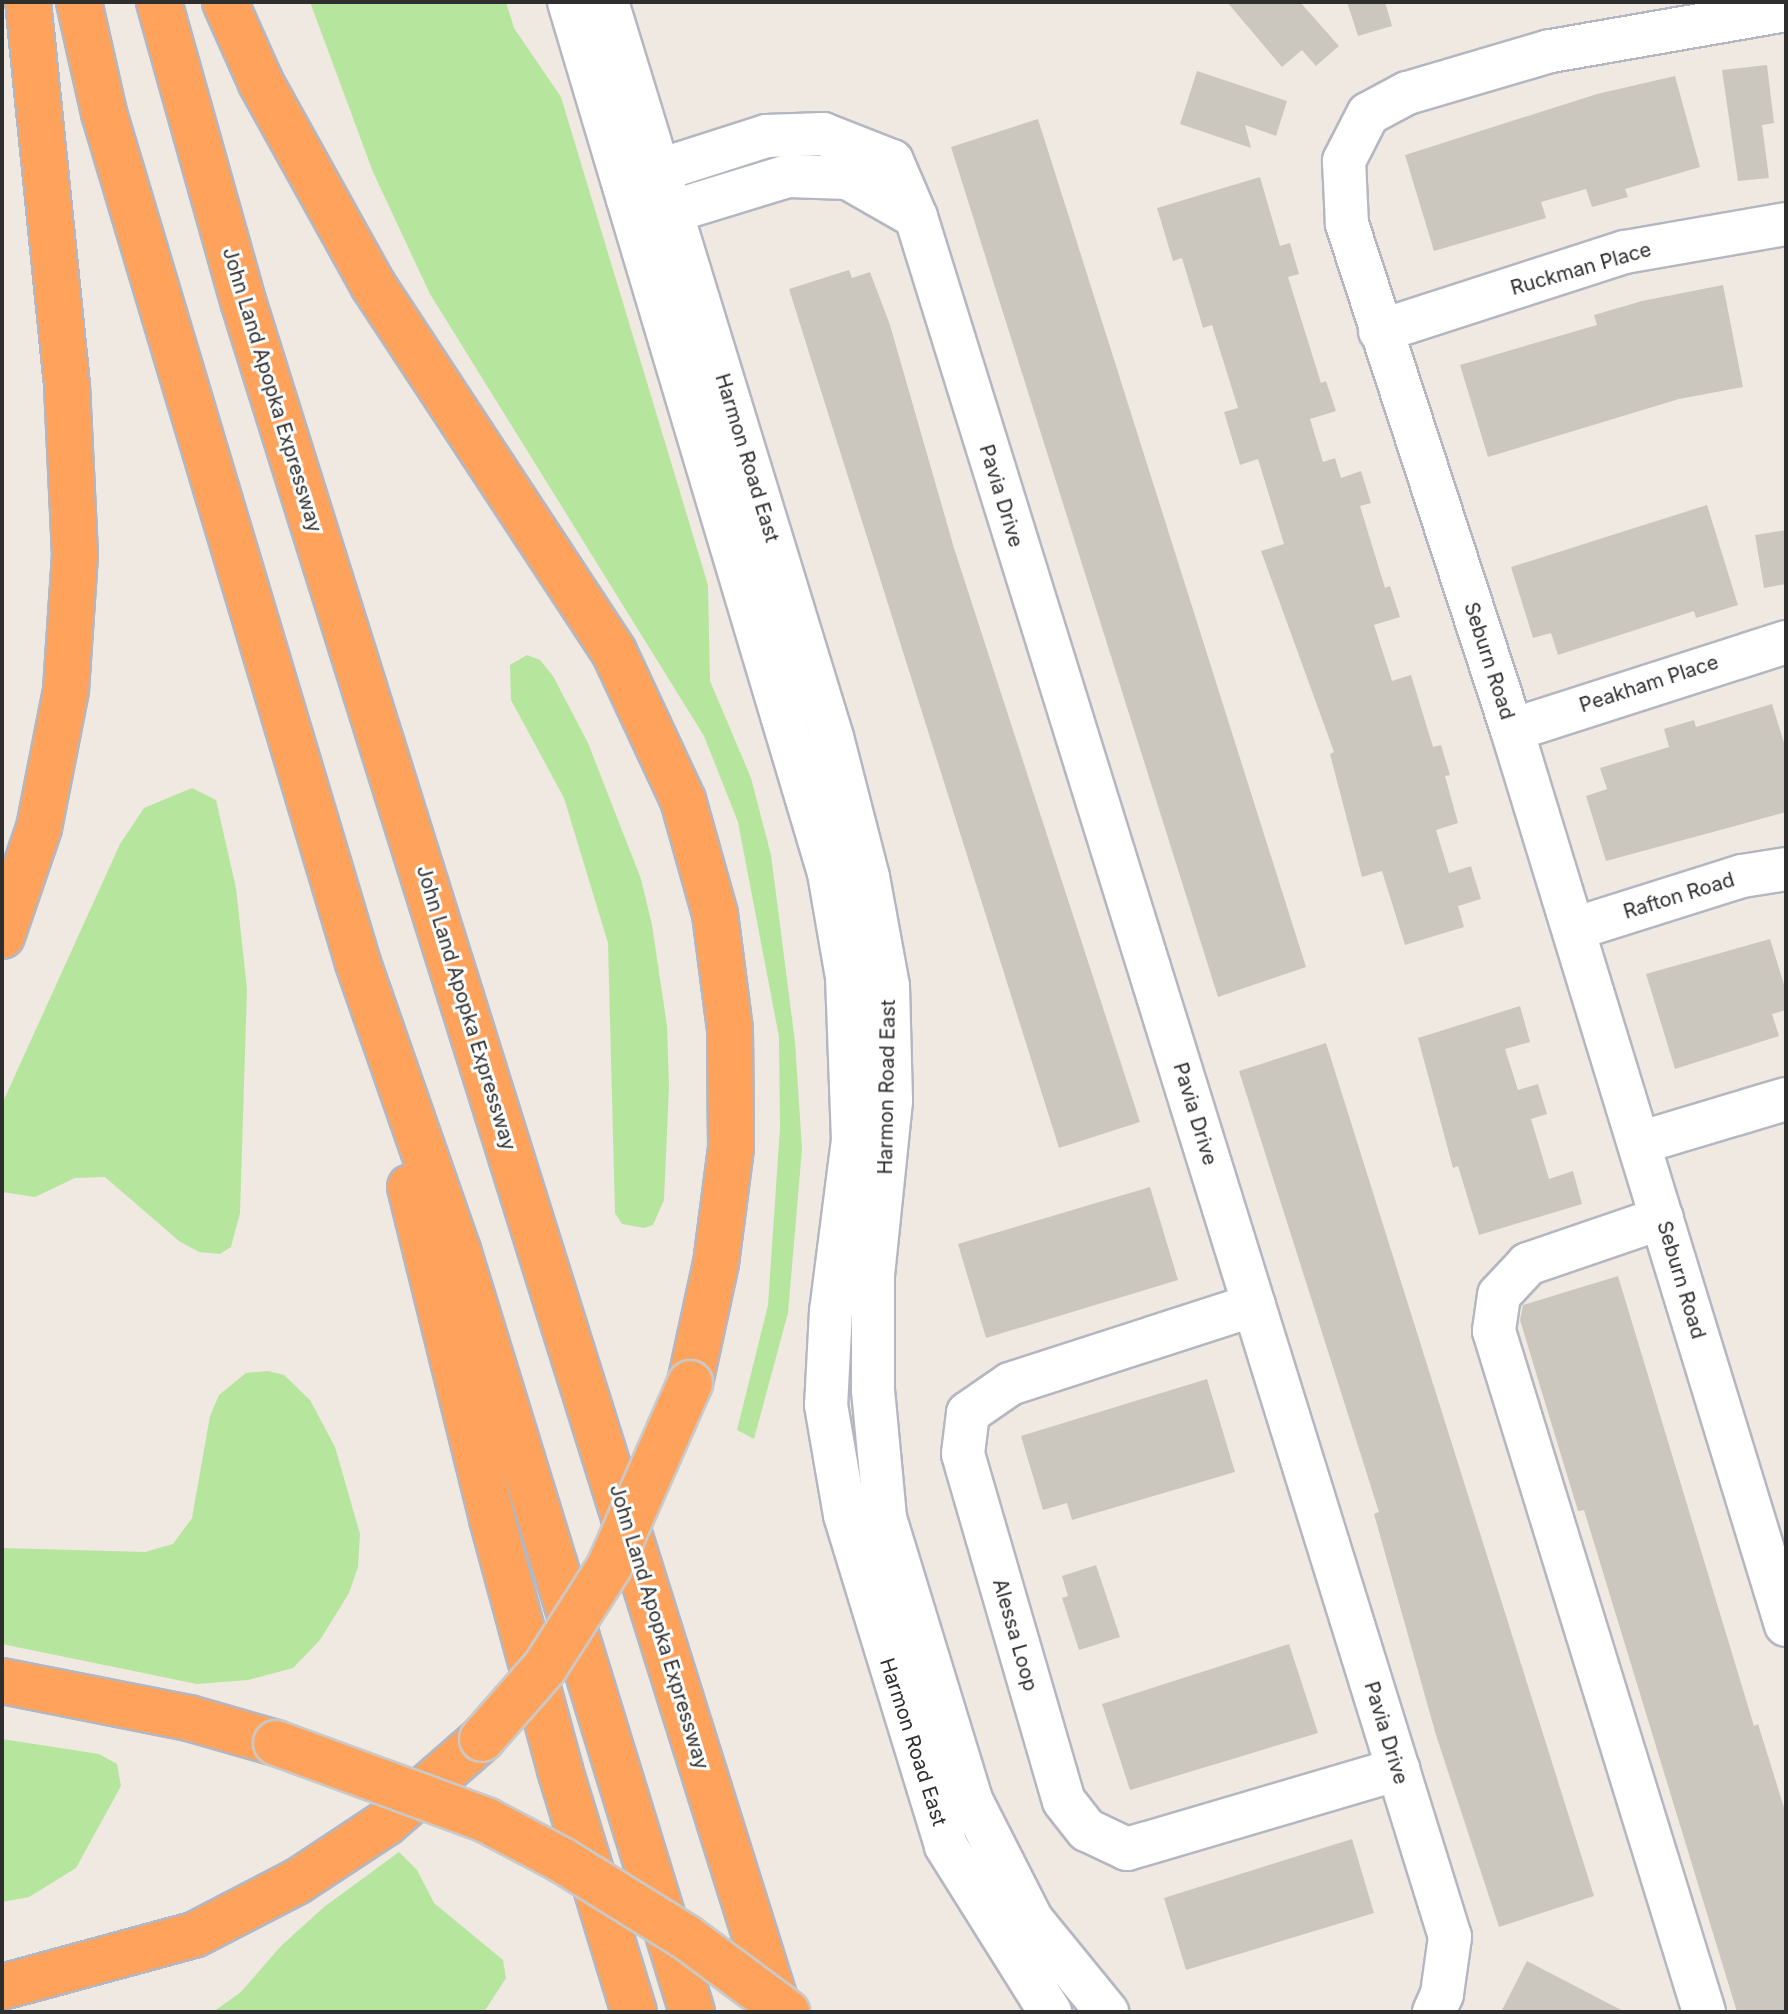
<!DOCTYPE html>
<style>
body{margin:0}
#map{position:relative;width:1788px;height:2014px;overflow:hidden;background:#efe9e1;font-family:Inter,sans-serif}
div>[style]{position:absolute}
.green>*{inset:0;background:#b6e59e}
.building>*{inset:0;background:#cbc7bf}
.roads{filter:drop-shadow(2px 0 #b4b7c1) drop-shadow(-2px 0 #b4b7c1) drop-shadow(0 2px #b4b7c1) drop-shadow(0 -2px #b4b7c1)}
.minor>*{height:42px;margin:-21px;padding:0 21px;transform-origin:21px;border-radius:21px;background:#fff}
.highway>*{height:44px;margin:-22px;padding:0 22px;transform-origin:22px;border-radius:22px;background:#ffa35c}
.bridges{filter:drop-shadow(2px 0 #c9c9c9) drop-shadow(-2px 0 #c9c9c9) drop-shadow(0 2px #c9c9c9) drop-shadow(0 -2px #c9c9c9)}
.highway-bridge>*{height:44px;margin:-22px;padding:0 22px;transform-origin:22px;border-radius:22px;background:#ffa35c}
span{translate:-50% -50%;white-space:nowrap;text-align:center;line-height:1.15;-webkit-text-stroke:6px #fff;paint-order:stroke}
.street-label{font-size:20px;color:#2e2e2e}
.frame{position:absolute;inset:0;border:4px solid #2e2e2e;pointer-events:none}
</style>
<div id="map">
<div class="green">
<div style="clip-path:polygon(310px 2px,506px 2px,514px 28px,561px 97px,708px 585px,710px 681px,751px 778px,771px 855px,795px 1042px,802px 1149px,788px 1313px,754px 1439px,737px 1430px,768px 1305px,780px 1128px,779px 1037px,738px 822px,704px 736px,430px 294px,373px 172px)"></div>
<div style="clip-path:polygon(527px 655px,540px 660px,553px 676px,588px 743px,641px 879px,652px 925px,667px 1026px,669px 1087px,664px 1200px,653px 1225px,644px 1228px,622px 1224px,615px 1213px,608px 943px,564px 798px,511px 700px,510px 665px)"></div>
<div style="clip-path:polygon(192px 788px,216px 800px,236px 888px,247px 989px,240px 1213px,231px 1247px,220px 1254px,199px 1252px,179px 1241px,105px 1177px,75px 1178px,35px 1197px,2px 1192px,2px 1104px,120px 844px,144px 808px)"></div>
<div style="clip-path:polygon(268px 1371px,284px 1375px,310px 1400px,335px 1447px,360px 1534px,358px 1567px,349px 1593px,320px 1640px,293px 1668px,248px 1680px,197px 1684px,2px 1644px,2px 1548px,145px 1552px,173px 1544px,192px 1518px,210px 1416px,219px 1395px,246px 1373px)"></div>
<div style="clip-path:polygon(2px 1739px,99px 1754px,117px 1764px,121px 1786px,76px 1868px,29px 1897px,2px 1902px)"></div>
<div style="clip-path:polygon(399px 1852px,417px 1870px,434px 1903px,503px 1960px,506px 1978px,484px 2012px,213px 2012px,241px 1992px,281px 1946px,324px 1907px)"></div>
</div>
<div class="building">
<div style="clip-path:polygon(1227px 2px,1300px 2px,1339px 46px,1316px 66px,1302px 50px,1282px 67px)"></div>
<div style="clip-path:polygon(1347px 2px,1385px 2px,1392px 26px,1358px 36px)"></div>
<div style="clip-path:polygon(1767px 65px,1774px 123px,1762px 125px,1769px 178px,1738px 181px,1722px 70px)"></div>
<div style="clip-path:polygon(1197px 71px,1287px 101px,1276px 136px,1245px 125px,1251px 148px,1180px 124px)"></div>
<div style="clip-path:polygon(1675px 76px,1700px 167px,1625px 189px,1628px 197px,1592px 207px,1586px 189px,1541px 202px,1546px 218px,1434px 251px,1405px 155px,1597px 94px)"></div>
<div style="clip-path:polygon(1038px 119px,1306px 967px,1218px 997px,951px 147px)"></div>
<div style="clip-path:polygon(1260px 177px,1280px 246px,1290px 243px,1299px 274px,1288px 277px,1321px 383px,1326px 381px,1336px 411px,1310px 419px,1323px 462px,1335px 458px,1341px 478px,1361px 471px,1371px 503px,1360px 506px,1385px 588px,1390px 586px,1400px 617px,1374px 625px,1392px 681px,1411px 675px,1433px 747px,1441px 745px,1450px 775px,1445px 776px,1458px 823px,1436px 830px,1449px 873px,1471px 866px,1481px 899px,1458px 906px,1464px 927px,1405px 945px,1382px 871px,1362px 877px,1330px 754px,1334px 752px,1261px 551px,1284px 544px,1258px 459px,1240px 465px,1224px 412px,1238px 408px,1212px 325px,1203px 328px,1182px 258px,1173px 261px,1157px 208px)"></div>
<div style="clip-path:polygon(849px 270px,852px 278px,870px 272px,890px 325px,954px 548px,1140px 1122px,1059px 1148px,789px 289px)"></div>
<div style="clip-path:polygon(1723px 285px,1743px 387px,1679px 399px,1488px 457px,1460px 365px,1597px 325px,1594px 315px,1642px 301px)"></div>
<div style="clip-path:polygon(1707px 505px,1738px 605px,1696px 618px,1694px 611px,1558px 655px,1551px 633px,1533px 638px,1511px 567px)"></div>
<div style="clip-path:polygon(1786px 530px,1786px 584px,1764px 588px,1755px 535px)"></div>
<div style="clip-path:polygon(1772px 704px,1786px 749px,1786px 812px,1606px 861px,1586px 796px,1607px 789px,1600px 768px,1669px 747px,1664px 729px,1694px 720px,1696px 727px)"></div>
<div style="clip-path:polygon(1770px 939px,1786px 991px,1786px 1010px,1772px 1014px,1779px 1036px,1675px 1069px,1646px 974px)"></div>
<div style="clip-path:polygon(1520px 1006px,1530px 1042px,1505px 1049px,1518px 1090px,1538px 1084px,1547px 1114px,1531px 1119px,1549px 1179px,1573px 1171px,1582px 1204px,1479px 1235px,1458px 1166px,1453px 1168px,1418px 1038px)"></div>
<div style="clip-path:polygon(1326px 1043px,1594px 1896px,1499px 1927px,1436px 1735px,1374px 1514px,1379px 1512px,1239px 1071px)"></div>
<div style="clip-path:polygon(1150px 1187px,1178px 1280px,986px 1338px,958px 1244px)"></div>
<div style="clip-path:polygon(1618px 1276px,1754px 1726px,1758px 1724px,1786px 1814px,1786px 2012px,1737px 2012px,1584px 1510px,1578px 1511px,1520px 1320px,1523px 1305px)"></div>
<div style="clip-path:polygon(1207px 1379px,1235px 1472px,1072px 1520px,1067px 1503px,1043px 1510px,1021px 1436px)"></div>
<div style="clip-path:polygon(1096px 1565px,1120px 1637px,1079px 1650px,1062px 1598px,1068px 1596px,1062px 1576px)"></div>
<div style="clip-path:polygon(1289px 1644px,1318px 1733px,1130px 1790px,1102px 1704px)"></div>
<div style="clip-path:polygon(1352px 1839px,1374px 1913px,1186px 1970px,1164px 1898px)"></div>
<div style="clip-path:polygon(1527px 1961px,1625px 2012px,1501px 2012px)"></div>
</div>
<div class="roads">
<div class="minor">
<div style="left:569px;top:2px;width:909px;rotate:73.38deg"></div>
<div style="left:829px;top:873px;width:106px;rotate:80.2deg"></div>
<div style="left:847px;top:977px;width:163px;rotate:87.9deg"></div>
<div style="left:853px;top:1140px;width:172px;rotate:97.3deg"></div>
<div style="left:831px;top:1311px;width:94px;rotate:93deg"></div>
<div style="left:826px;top:1405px;width:112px;rotate:80.2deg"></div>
<div style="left:845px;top:1515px;width:346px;rotate:73deg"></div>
<div style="left:946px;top:1846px;width:196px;rotate:57.9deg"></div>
<div style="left:607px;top:2px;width:769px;rotate:72.98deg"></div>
<div style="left:832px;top:737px;width:145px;rotate:75.6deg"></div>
<div style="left:868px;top:877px;width:111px;rotate:79.6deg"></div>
<div style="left:888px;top:986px;width:115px;rotate:88.5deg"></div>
<div style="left:891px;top:1101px;width:175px;rotate:95.9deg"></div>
<div style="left:873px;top:1275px;width:115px;rotate:90deg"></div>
<div style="left:873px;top:1390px;width:129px;rotate:84.6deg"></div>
<div style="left:885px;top:1518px;width:295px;rotate:73deg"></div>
<div style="left:971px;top:1800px;width:135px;rotate:63.1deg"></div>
<div style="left:1032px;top:1920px;width:119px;rotate:50.8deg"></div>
<div style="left:1786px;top:10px;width:240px;rotate:170.1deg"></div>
<div style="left:1550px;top:51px;width:149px;rotate:163.6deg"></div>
<div style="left:1407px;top:93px;width:44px;rotate:151.7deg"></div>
<div style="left:1368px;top:114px;width:53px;rotate:117.1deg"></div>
<div style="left:1344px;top:161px;width:63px;rotate:87.3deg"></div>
<div style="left:1347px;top:224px;width:532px;rotate:71.94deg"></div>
<div style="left:1512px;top:730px;width:936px;rotate:72.98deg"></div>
<div style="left:916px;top:217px;width:78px;rotate:-150.2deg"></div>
<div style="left:848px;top:178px;width:60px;rotate:-178.1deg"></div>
<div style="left:788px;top:176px;width:123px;rotate:163deg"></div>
<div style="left:670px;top:212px;width:44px;rotate:-162.8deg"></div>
<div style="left:628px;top:199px;width:40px;rotate:-44deg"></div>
<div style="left:657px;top:171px;width:114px;rotate:-17.8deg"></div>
<div style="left:766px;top:136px;width:57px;rotate:-2deg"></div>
<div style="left:823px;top:134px;width:74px;rotate:21.4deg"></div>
<div style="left:892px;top:161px;width:61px;rotate:66.8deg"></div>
<div style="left:916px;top:217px;width:1801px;rotate:72.75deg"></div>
<div style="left:1450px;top:1937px;width:58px;rotate:98deg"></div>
<div style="left:1442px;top:1994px;width:20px;rotate:114deg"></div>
<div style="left:1380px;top:331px;width:257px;rotate:-17.9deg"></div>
<div style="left:1625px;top:252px;width:163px;rotate:-9.9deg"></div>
<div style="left:1512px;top:730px;width:288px;rotate:-17.8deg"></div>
<div style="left:1574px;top:929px;width:176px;rotate:-17.5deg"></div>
<div style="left:1742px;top:876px;width:45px;rotate:-9deg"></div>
<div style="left:1639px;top:1143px;width:153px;rotate:-16.7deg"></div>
<div style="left:1662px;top:1218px;width:142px;rotate:161.1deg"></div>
<div style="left:1528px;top:1264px;width:42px;rotate:133.1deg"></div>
<div style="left:1499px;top:1295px;width:36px;rotate:98deg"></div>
<div style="left:1494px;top:1331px;width:713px;rotate:72.86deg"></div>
<div style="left:1254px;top:1305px;width:256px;rotate:162.1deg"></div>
<div style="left:1010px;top:1384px;width:51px;rotate:145.4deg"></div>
<div style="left:968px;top:1413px;width:41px;rotate:97deg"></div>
<div style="left:963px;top:1454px;width:361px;rotate:73.8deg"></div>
<div style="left:1064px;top:1801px;width:37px;rotate:52deg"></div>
<div style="left:1087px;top:1830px;width:44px;rotate:25.4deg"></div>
<div style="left:1127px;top:1849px;width:283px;rotate:-16.4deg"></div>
</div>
<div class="highway">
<div style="left:79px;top:2px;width:114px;rotate:77.3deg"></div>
<div style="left:104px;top:113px;width:887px;rotate:73.36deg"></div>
<div style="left:358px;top:963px;width:304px;rotate:70.8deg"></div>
<div style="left:458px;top:1250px;width:797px;rotate:72.93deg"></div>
<div style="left:159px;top:2px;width:314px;rotate:74.3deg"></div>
<div style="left:244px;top:304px;width:1790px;rotate:72.61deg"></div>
<div style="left:225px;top:2px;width:89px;rotate:66deg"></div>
<div style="left:261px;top:83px;width:231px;rotate:61deg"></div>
<div style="left:373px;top:285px;width:439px;rotate:56.7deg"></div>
<div style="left:614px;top:652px;width:163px;rotate:65deg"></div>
<div style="left:683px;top:800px;width:118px;rotate:74.3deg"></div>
<div style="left:715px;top:914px;width:117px;rotate:82.6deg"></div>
<div style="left:730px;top:1030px;width:118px;rotate:89.5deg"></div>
<div style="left:731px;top:1148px;width:116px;rotate:97.4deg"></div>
<div style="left:716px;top:1263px;width:123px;rotate:102.2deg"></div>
<div style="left:2px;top:936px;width:114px;rotate:-71.1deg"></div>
<div style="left:39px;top:828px;width:141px;rotate:-78.9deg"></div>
<div style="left:66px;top:690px;width:135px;rotate:-86.2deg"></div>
<div style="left:75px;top:555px;width:170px;rotate:-92.7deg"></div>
<div style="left:67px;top:385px;width:385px;rotate:-95.8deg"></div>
<div style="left:410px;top:1187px;width:342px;rotate:76.1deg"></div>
<div style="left:492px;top:1519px;width:260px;rotate:74.8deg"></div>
<div style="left:560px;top:1770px;width:253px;rotate:73deg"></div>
<div style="left:2px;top:1681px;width:191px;rotate:11.2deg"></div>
<div style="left:189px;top:1718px;width:91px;rotate:16deg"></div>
<div style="left:2px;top:1987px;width:199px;rotate:-15.2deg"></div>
<div style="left:194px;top:1935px;width:117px;rotate:-27.4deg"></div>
<div style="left:298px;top:1881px;width:105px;rotate:-33.4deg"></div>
<div style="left:386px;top:1823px;width:128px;rotate:-41.2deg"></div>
</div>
</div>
<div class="bridges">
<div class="highway-bridge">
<div style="left:482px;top:1739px;width:96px;rotate:-48.8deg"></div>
<div style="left:545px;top:1667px;width:119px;rotate:-57.4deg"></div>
<div style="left:609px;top:1567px;width:201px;rotate:-66.2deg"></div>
<div style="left:276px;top:1743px;width:224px;rotate:20.1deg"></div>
<div style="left:486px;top:1820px;width:84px;rotate:27.8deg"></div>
<div style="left:560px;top:1859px;width:148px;rotate:31.8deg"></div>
<div style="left:686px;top:1937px;width:126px;rotate:36.6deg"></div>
</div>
</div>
<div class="street-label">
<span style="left:1581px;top:269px;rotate:-16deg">Ruckman Place</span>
<span style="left:272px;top:390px;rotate:73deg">John Land Apopka Expressway</span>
<span style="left:747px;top:458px;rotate:73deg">Harmon Road East</span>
<span style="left:1001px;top:496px;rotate:73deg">Pavia Drive</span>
<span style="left:1489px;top:661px;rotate:72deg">Seburn Road</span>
<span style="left:1649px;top:684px;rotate:-18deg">Peakham Place</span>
<span style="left:1679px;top:896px;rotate:-17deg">Rafton Road</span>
<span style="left:466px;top:1008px;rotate:73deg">John Land Apopka Expressway</span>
<span style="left:887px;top:1087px;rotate:-89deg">Harmon Road East</span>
<span style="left:1195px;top:1114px;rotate:73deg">Pavia Drive</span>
<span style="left:1681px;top:1280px;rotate:73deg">Seburn Road</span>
<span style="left:659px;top:1627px;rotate:73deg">John Land Apopka Expressway</span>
<span style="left:1015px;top:1635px;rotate:74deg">Alessa Loop</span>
<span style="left:1386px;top:1733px;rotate:73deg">Pavia Drive</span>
<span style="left:913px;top:1742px;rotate:72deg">Harmon Road East</span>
</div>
<div class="frame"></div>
</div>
